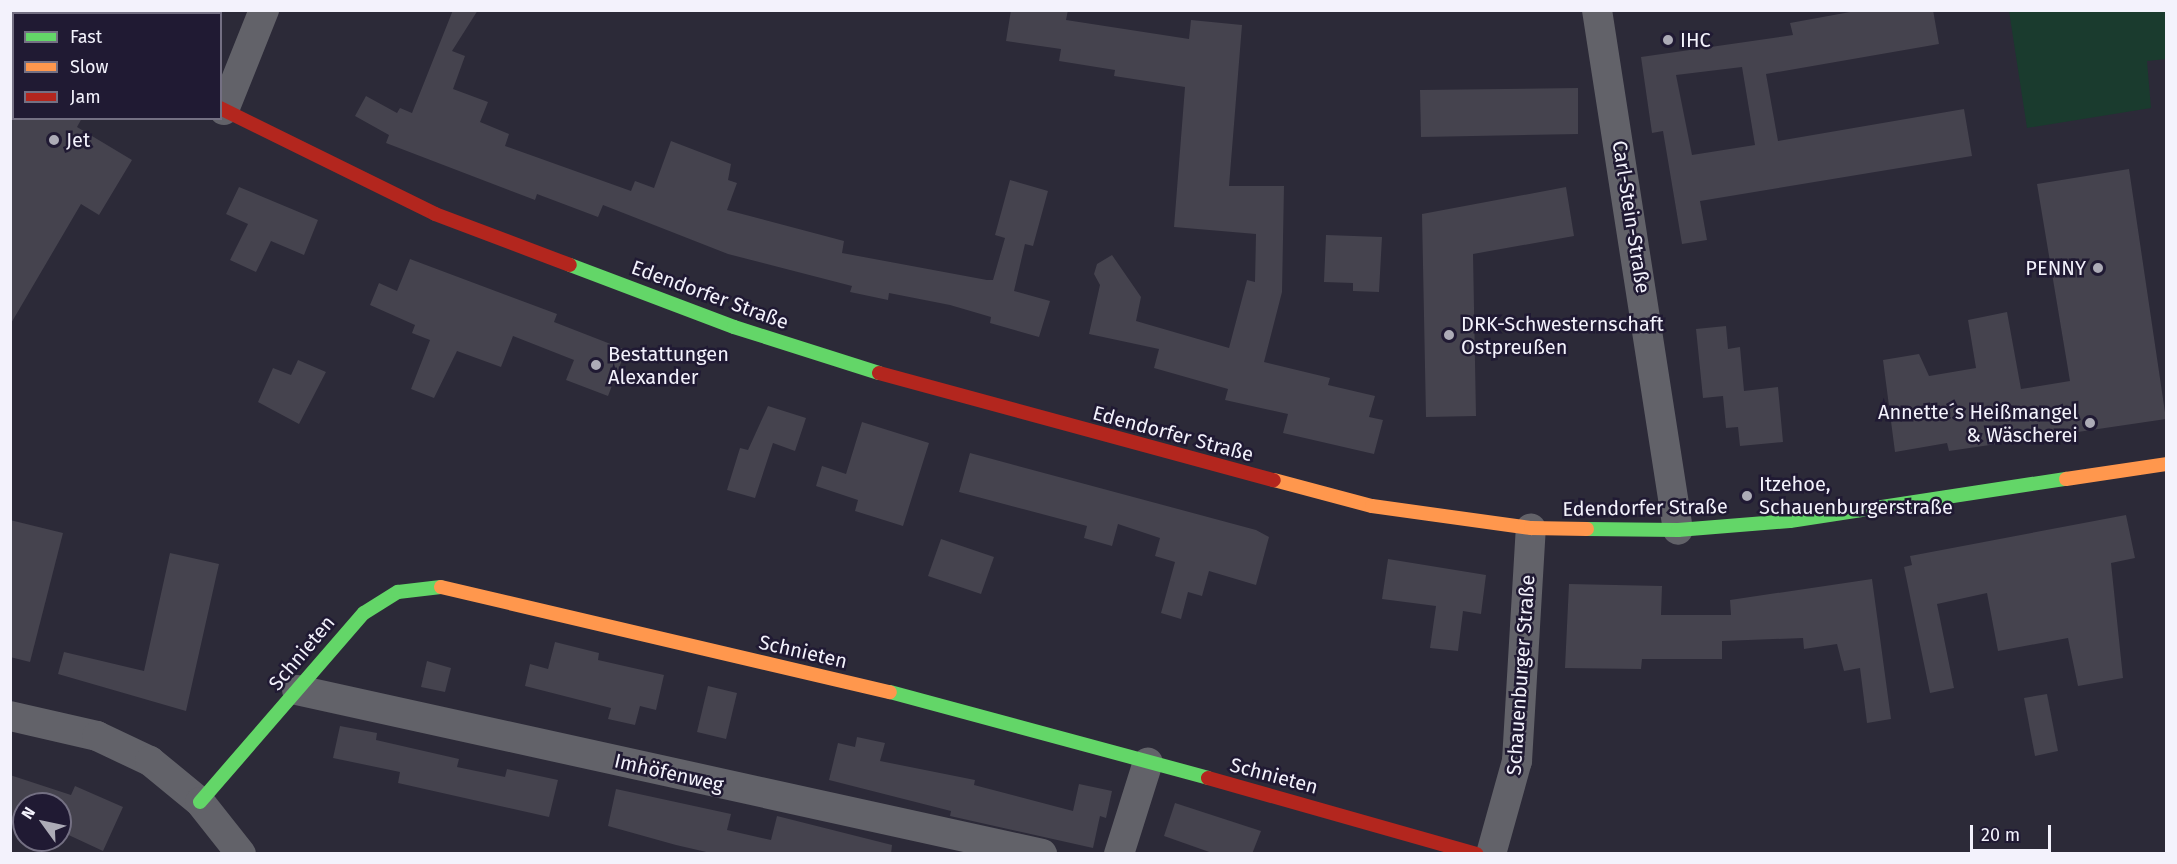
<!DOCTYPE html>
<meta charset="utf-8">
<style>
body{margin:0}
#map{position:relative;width:2177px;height:864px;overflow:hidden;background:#2c2a38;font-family:"Fira Sans",sans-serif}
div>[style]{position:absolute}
.green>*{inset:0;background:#1a3b2e}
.building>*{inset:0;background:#45434e}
.street>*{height:30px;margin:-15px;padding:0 15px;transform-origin:15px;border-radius:15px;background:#626269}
.fast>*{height:14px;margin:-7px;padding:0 7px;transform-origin:7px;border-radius:7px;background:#63d668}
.slow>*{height:14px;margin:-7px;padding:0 7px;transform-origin:7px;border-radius:7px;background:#ff974d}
.jam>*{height:14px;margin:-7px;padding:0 7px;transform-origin:7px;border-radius:7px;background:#b3261e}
.dots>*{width:16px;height:16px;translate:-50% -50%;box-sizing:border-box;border:3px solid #201a33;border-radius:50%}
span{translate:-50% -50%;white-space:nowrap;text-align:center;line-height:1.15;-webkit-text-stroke:5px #201a33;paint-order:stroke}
.poi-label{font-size:20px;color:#f3f2fc}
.left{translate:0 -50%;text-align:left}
.right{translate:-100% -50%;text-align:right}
.street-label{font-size:20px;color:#f3f2fc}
.frame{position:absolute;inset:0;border:12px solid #f3f2fc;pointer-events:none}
.legend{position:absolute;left:12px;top:12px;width:210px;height:108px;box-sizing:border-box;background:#201a33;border:2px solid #747083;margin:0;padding:8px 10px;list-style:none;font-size:18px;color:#f3f2fc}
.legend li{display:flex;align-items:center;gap:12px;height:30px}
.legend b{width:30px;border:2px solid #747083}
.north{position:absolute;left:12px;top:792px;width:60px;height:60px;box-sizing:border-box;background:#201a33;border:2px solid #747083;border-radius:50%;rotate:303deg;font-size:16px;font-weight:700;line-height:24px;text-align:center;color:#f3f2fc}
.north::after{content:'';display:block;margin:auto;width:21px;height:27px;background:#adacb7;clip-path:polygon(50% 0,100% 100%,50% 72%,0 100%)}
.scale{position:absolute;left:1970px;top:825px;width:81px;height:27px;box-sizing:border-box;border:3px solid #f3f2fc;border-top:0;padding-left:8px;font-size:18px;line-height:21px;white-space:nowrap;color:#f3f2fc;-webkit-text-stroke:4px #201a33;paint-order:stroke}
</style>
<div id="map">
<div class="green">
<div style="clip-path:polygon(2009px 11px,2166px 11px,2166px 59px,2147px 61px,2151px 108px,2027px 128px)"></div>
</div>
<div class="building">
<div style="clip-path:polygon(453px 10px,478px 10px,452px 51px,465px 56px,453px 89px,488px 102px,480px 122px,509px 134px,505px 146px,631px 191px,635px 181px,654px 188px,671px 141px,731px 164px,728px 180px,737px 183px,727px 210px,844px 241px,842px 253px,987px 280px,993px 280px,1005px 238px,995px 235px,1010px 180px,1048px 191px,1033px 246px,1025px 244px,1014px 291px,1050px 301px,1039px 337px,990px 323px,991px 317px,950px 305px,889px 293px,888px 300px,850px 292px,852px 286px,728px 254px,603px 205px,598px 217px,537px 194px,535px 200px,386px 143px,389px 135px,355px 116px,366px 96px,397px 113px,400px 108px,412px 113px)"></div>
<div style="clip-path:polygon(1011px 10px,1068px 10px,1066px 20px,1189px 39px,1191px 20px,1242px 25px,1229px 186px,1284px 186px,1282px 292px,1264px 362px,1330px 378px,1328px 385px,1375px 396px,1369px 417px,1383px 420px,1374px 454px,1283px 433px,1288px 414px,1225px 400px,1228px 389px,1154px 368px,1159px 349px,1089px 334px,1100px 285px,1094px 274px,1097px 264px,1112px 255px,1141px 297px,1136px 321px,1229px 348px,1247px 280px,1255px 282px,1256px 234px,1174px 227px,1185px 87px,1114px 76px,1115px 70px,1059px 61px,1061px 49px,1006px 41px)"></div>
<div style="clip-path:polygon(evenodd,1861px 10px,1933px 10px,1939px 44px,1766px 74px,1778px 141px,1964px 109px,1972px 156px,1700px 201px,1707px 240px,1682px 244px,1663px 131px,1652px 133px,1641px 57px,1793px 35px,1790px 23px,1861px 10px,1742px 67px,1755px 145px,1692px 155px,1676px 75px,1742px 67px)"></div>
<div style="clip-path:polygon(1578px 88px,1578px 134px,1421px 137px,1420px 90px)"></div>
<div style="clip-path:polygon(10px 118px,82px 118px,77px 127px,132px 160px,99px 215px,81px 204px,10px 325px)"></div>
<div style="clip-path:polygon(2129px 169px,2166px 419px,1949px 451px,1947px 443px,1895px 452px,1883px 360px,1919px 354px,1929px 376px,1976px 368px,1968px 320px,2007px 312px,2021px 389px,2070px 381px,2037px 184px)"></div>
<div style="clip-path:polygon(239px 187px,318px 220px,304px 255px,271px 241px,256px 272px,230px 260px,248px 224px,226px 214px)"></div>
<div style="clip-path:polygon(1566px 187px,1574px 236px,1473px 254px,1476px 416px,1426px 417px,1422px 214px)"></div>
<div style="clip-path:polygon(1326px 235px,1382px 237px,1379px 292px,1353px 291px,1353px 283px,1324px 282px)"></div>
<div style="clip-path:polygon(410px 259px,557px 314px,554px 322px,626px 350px,608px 396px,566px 380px,574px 360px,513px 336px,501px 367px,457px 351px,434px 398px,411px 389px,430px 340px,412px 333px,415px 325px,370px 305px,379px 283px,397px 291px)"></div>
<div style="clip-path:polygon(1726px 326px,1728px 349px,1740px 347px,1744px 391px,1778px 387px,1783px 442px,1740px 446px,1738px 427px,1726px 428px,1723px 396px,1703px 398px,1696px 329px)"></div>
<div style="clip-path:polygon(298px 360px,326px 372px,299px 424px,258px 402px,273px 368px,291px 375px)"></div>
<div style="clip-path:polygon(768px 406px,806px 418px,795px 451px,773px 443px,755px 498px,727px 490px,740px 448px,748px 450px)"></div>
<div style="clip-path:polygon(862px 422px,929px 443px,903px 526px,855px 511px,858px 500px,816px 486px,822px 466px,846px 474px)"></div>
<div style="clip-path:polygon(970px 453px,1256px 530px,1269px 537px,1256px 585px,1209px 571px,1202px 596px,1188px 592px,1181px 619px,1161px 613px,1175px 562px,1155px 556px,1160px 538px,1118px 524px,1112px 546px,1084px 538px,1087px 526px,959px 492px)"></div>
<div style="clip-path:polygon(2126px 515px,2135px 558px,2111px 563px,2123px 678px,2078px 686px,2068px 638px,1998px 651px,1987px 593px,1937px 604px,1954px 688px,1930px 693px,1904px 567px,1912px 565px,1910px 556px)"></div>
<div style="clip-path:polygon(10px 520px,63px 533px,30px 662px,10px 657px)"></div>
<div style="clip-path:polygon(941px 539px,994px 557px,981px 594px,928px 576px)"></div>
<div style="clip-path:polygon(170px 553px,219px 564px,186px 711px,58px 674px,64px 652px,144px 671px)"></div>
<div style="clip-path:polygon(1388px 559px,1486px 575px,1481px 614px,1463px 611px,1458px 651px,1430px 648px,1436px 606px,1382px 599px)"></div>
<div style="clip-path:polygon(1872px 579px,1891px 719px,1867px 723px,1860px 668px,1844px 671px,1837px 644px,1804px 649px,1803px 638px,1722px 641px,1722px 659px,1642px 659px,1641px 669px,1565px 668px,1569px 584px,1662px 586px,1661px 615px,1731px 615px,1730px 600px)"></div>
<div style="clip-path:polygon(555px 642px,599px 653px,598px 660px,664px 675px,656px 710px,640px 706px,635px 725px,608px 719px,611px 708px,525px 686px,530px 664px,548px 669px)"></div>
<div style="clip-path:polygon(427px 661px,451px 668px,445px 692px,421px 687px)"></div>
<div style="clip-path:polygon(708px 686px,737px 693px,726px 739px,697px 732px)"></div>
<div style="clip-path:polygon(2047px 694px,2058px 751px,2035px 756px,2024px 698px)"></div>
<div style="clip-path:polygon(340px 726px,377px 733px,376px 740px,459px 759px,457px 767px,505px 777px,507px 769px,558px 780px,549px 817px,398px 783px,400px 772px,333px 758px)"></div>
<div style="clip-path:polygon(857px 737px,885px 743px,880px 761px,975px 780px,974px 785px,1073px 811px,1079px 784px,1112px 791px,1106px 818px,1100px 816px,1093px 848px,950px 816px,951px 811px,829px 780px,838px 743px,855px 747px)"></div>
<div style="clip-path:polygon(10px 775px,71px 795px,75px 786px,123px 807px,103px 851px,60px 831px,60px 804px,24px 804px,24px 828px,10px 824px)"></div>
<div style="clip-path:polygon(616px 789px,731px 814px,727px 830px,771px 840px,777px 816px,892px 845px,891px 854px,715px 854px,676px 845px,608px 826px)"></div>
<div style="clip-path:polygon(1175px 803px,1261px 831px,1252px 854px,1215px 854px,1164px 836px)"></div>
</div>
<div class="street">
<div style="left:1597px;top:10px;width:526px;rotate:81.15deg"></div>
<div style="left:224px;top:110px;width:108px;rotate:-68.2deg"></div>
<div style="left:297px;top:690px;width:763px;rotate:12.41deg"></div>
<div style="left:10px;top:716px;width:89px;rotate:12.9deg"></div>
<div style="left:97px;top:736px;width:59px;rotate:25.3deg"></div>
<div style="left:150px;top:761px;width:65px;rotate:39.4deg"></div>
<div style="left:200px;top:802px;width:66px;rotate:51.7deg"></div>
<div style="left:1119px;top:854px;width:96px;rotate:-72.5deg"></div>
<div style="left:1491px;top:854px;width:97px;rotate:-74.4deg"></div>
<div style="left:1517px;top:761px;width:233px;rotate:-86.6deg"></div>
</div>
<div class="fast">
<div style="left:40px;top:10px;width:6px;rotate:45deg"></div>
<div style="left:570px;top:265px;width:175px;rotate:20.7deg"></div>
<div style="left:734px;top:327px;width:152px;rotate:17.6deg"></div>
<div style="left:1587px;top:529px;width:91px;rotate:0.6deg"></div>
<div style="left:1678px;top:530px;width:112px;rotate:-4.6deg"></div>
<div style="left:1790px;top:521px;width:279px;rotate:-8.7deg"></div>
<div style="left:890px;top:692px;width:329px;rotate:15.1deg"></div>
<div style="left:200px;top:802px;width:250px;rotate:-49.1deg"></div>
<div style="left:364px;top:613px;width:40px;rotate:-32deg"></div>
<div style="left:398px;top:592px;width:43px;rotate:-6.6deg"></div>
</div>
<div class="slow">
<div style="left:2066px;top:479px;width:101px;rotate:-8.5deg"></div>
<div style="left:1274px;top:480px;width:101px;rotate:14.9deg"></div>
<div style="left:1372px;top:506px;width:161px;rotate:7.9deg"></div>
<div style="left:1531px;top:528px;width:56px;rotate:1deg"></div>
<div style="left:441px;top:587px;width:461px;rotate:13.2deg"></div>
</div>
<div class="jam">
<div style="left:220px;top:108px;width:240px;rotate:26.2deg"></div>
<div style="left:435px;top:214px;width:144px;rotate:20.7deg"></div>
<div style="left:879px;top:373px;width:409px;rotate:15.2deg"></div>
<div style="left:1208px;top:778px;width:279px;rotate:15.8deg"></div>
</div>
<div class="dots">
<div style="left:1668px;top:40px;background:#adacb7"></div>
<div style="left:54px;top:140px;background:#adacb7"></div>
<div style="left:2098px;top:268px;background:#adacb7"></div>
<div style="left:1449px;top:335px;background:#adacb7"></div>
<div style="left:596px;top:365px;background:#adacb7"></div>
<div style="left:2090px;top:423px;background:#adacb7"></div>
<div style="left:1747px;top:496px;background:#adacb7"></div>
</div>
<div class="poi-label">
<span class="left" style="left:1680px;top:40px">IHC</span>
<span class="left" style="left:66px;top:140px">Jet</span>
<span class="right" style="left:2086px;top:268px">PENNY</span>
<span class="left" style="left:1461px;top:336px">DRK-Schwesternschaft<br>Ostpreußen</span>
<span class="left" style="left:608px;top:366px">Bestattungen<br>Alexander</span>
<span class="right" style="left:2078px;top:424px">Annette´s Heißmangel<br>&amp; Wäscherei</span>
<span class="left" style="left:1759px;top:496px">Itzehoe,<br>Schauenburgerstraße</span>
</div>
<div class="street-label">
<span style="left:1631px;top:217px;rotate:81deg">Carl-Stein-Straße</span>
<span style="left:710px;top:295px;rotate:20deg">Edendorfer Straße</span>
<span style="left:1173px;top:434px;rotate:15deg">Edendorfer Straße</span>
<span style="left:1645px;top:508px;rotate:-1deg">Edendorfer Straße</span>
<span style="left:803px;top:652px;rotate:13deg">Schnieten</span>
<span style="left:302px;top:653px;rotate:-50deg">Schnieten</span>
<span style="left:1521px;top:675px;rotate:-86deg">Schauenburger Straße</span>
<span style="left:669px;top:773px;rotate:13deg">Imhöfenweg</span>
<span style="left:1274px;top:776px;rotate:15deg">Schnieten</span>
</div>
<div class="frame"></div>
<ul class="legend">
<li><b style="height:8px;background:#63d668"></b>Fast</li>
<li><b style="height:8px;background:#ff974d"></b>Slow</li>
<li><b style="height:8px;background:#b3261e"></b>Jam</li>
</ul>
<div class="north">N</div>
<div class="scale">20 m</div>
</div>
